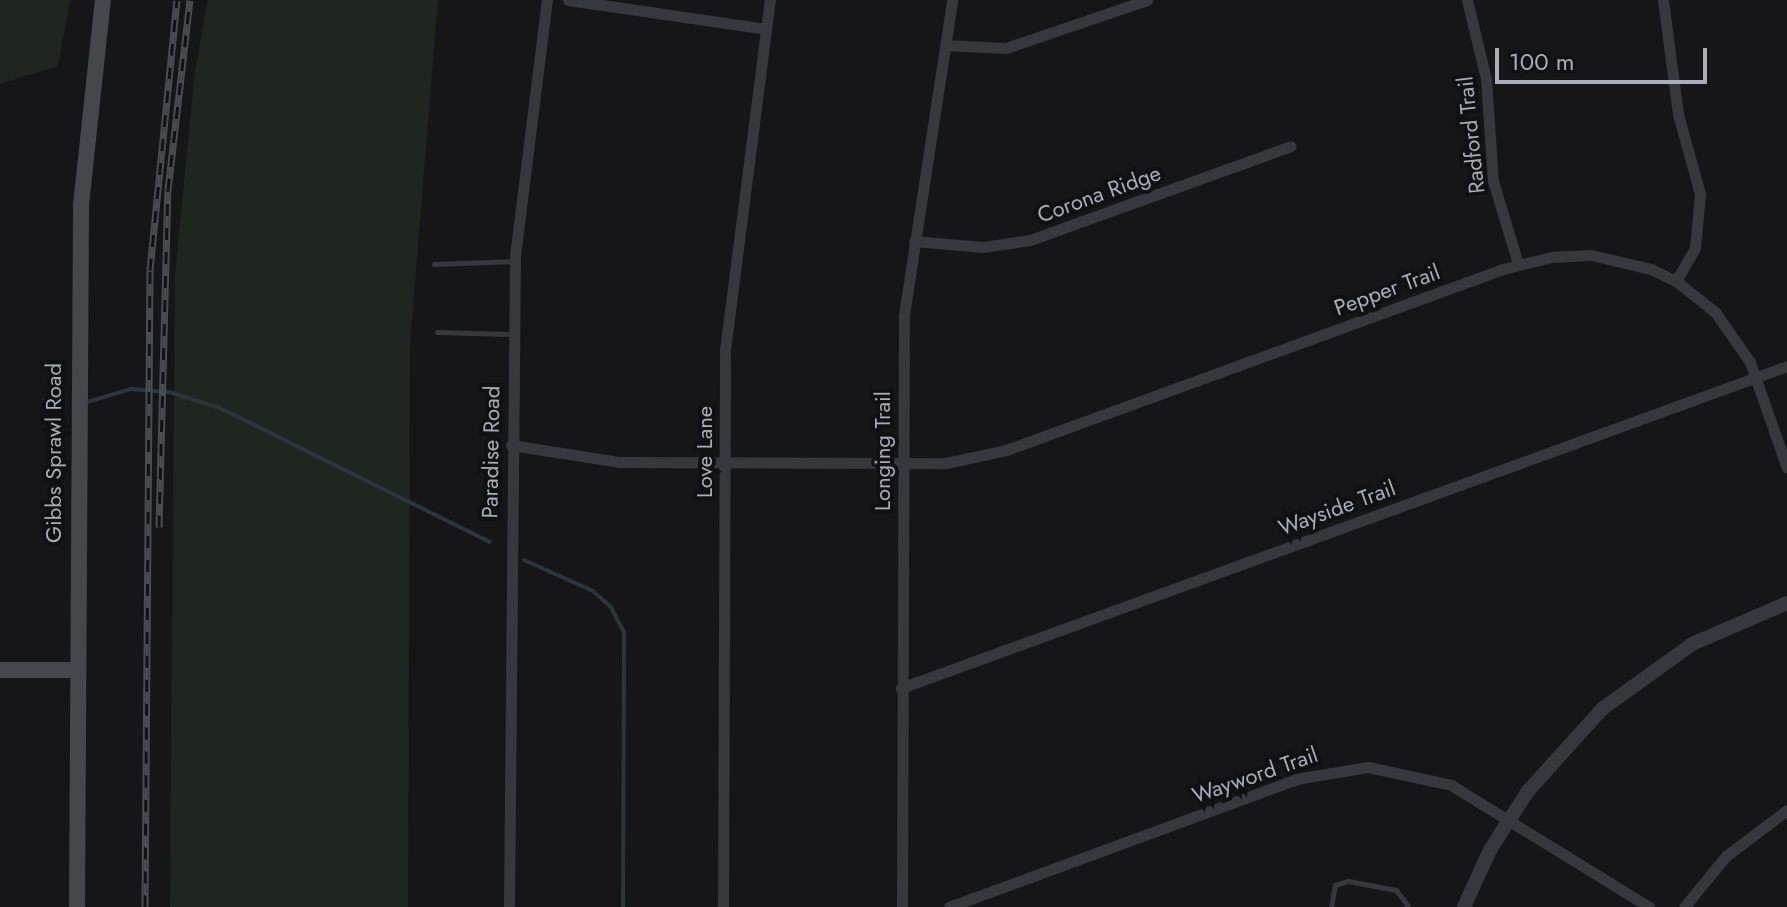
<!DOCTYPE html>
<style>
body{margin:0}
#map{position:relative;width:1787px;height:907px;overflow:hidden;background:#161618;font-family:Jost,sans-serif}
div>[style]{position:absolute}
.green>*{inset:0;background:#1e261f}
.stream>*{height:4px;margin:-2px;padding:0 2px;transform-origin:2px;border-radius:2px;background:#2c353c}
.service>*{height:5px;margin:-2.5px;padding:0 2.5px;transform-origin:2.5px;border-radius:2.5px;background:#37383d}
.minor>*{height:11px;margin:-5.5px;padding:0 5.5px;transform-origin:5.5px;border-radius:5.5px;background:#37383d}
.tertiary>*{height:14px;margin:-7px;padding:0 7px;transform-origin:7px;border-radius:7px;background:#37383d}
.secondary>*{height:16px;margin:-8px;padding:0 8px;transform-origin:8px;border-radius:8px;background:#45474d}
.rail>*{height:7px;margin-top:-3.5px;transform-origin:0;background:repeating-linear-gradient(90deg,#111113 0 12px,#4a4c52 0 24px);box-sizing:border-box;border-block:2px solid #4a4c52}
span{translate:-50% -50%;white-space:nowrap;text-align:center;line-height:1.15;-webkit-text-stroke:8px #111113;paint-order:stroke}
.street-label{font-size:22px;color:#a8adb8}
.scale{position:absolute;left:1495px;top:48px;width:212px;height:36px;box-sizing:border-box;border:4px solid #a8adb8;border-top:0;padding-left:10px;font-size:24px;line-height:28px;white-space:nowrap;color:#a8adb8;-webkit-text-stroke:6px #111113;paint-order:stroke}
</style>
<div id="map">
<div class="green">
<div style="clip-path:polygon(0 0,70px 0,58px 66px,0 84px)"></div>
<div style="clip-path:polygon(208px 0,438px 0,410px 344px,408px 907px,170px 907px,175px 274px,195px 69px)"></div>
</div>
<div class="stream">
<div style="left:44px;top:400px;width:17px;rotate:10deg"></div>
<div style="left:87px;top:402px;width:46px;rotate:-16.5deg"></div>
<div style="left:131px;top:389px;width:38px;rotate:5deg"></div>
<div style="left:169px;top:392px;width:53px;rotate:17.4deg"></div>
<div style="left:220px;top:408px;width:301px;rotate:26.4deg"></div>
<div style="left:524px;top:560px;width:76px;rotate:24.2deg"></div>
<div style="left:593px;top:591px;width:24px;rotate:42deg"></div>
<div style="left:611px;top:607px;width:28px;rotate:63deg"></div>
<div style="left:624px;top:632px;width:275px;rotate:90.2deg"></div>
</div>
<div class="service">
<div style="left:434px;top:264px;width:80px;rotate:-2.1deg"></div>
<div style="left:437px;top:332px;width:76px;rotate:1.5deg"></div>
<div style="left:1331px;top:907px;width:22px;rotate:-80deg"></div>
<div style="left:1335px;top:885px;width:14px;rotate:-17deg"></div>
<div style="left:1348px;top:881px;width:49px;rotate:10.6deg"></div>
<div style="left:1396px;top:890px;width:21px;rotate:53deg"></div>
</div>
<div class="minor">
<div style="left:568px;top:0;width:200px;rotate:8.3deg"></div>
<div style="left:1467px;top:0;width:81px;rotate:76.5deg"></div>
<div style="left:1486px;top:79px;width:102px;rotate:86.1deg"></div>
<div style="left:1493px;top:181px;width:87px;rotate:73.2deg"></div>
<div style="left:1663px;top:0;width:115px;rotate:82.5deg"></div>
<div style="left:1678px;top:114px;width:83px;rotate:74.6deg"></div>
<div style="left:1700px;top:194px;width:54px;rotate:95.3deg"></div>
<div style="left:1695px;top:248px;width:38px;rotate:120deg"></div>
<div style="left:945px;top:45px;width:61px;rotate:2.8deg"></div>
<div style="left:1006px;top:48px;width:149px;rotate:-18.8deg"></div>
<div style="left:914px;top:241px;width:69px;rotate:5deg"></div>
<div style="left:983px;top:247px;width:48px;rotate:-8.5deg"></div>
<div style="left:1030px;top:240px;width:277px;rotate:-19.8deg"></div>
<div style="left:511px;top:445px;width:109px;rotate:8.9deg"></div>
<div style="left:619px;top:462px;width:327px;rotate:0.2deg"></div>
<div style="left:946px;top:463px;width:61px;rotate:-12.2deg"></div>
<div style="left:1006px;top:450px;width:529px;rotate:-20.01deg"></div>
<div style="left:1503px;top:269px;width:49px;rotate:-14deg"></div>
<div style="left:1551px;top:257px;width:40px;rotate:-2.9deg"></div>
<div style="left:1591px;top:255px;width:62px;rotate:13.1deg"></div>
<div style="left:1651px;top:269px;width:28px;rotate:26deg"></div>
<div style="left:1676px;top:281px;width:50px;rotate:38.5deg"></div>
<div style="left:1715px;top:312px;width:61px;rotate:55deg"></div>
<div style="left:1750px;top:362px;width:112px;rotate:70.8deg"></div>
<div style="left:901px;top:688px;width:943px;rotate:-19.97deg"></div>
<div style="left:509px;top:907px;width:651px;rotate:-89.47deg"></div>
<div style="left:515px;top:256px;width:258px;rotate:-82.9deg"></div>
<div style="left:723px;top:907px;width:557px;rotate:-89.79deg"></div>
<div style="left:725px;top:350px;width:353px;rotate:-82.7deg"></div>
<div style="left:902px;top:907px;width:592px;rotate:-89.81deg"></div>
<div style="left:904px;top:315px;width:319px;rotate:-81.3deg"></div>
<div style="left:949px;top:907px;width:370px;rotate:-20.2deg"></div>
<div style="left:1296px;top:779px;width:73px;rotate:-9.5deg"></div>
<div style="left:1368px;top:767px;width:85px;rotate:12.2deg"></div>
<div style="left:1451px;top:785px;width:233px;rotate:31.6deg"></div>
<div style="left:1684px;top:907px;width:66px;rotate:-50.5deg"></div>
<div style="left:1726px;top:856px;width:76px;rotate:-37deg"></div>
</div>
<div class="tertiary">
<div style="left:1464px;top:907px;width:63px;rotate:-65.5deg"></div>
<div style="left:1490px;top:850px;width:70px;rotate:-57.2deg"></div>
<div style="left:1528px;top:791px;width:110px;rotate:-47.9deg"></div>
<div style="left:1602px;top:709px;width:111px;rotate:-35.8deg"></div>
<div style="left:1692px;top:644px;width:103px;rotate:-23.3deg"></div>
</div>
<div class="secondary">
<div style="left:0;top:670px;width:75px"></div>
<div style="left:77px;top:907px;width:702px;rotate:-89.67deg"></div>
<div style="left:81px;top:205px;width:206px;rotate:-83.9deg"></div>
</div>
<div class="rail">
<div style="left:159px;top:527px;width:337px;rotate:-88.5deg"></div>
<div style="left:168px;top:190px;width:191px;rotate:-83.4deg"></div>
<div style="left:145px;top:907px;width:637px;rotate:-89.55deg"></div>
<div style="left:150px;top:270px;width:271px;rotate:-84.3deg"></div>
</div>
<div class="street-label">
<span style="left:1471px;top:135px;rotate:-96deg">Radford Trail</span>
<span style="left:1099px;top:194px;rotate:-20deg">Corona Ridge</span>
<span style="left:1387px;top:290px;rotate:-20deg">Pepper Trail</span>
<span style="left:883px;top:451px;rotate:-90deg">Longing Trail</span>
<span style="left:491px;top:452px;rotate:-89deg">Paradise Road</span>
<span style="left:705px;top:452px;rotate:-90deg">Love Lane</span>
<span style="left:54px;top:453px;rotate:-90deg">Gibbs Sprawl Road</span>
<span style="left:1337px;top:508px;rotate:-20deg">Wayside Trail</span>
<span style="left:1255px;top:775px;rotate:-19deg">Wayword Trail</span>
</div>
<div class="scale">100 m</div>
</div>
